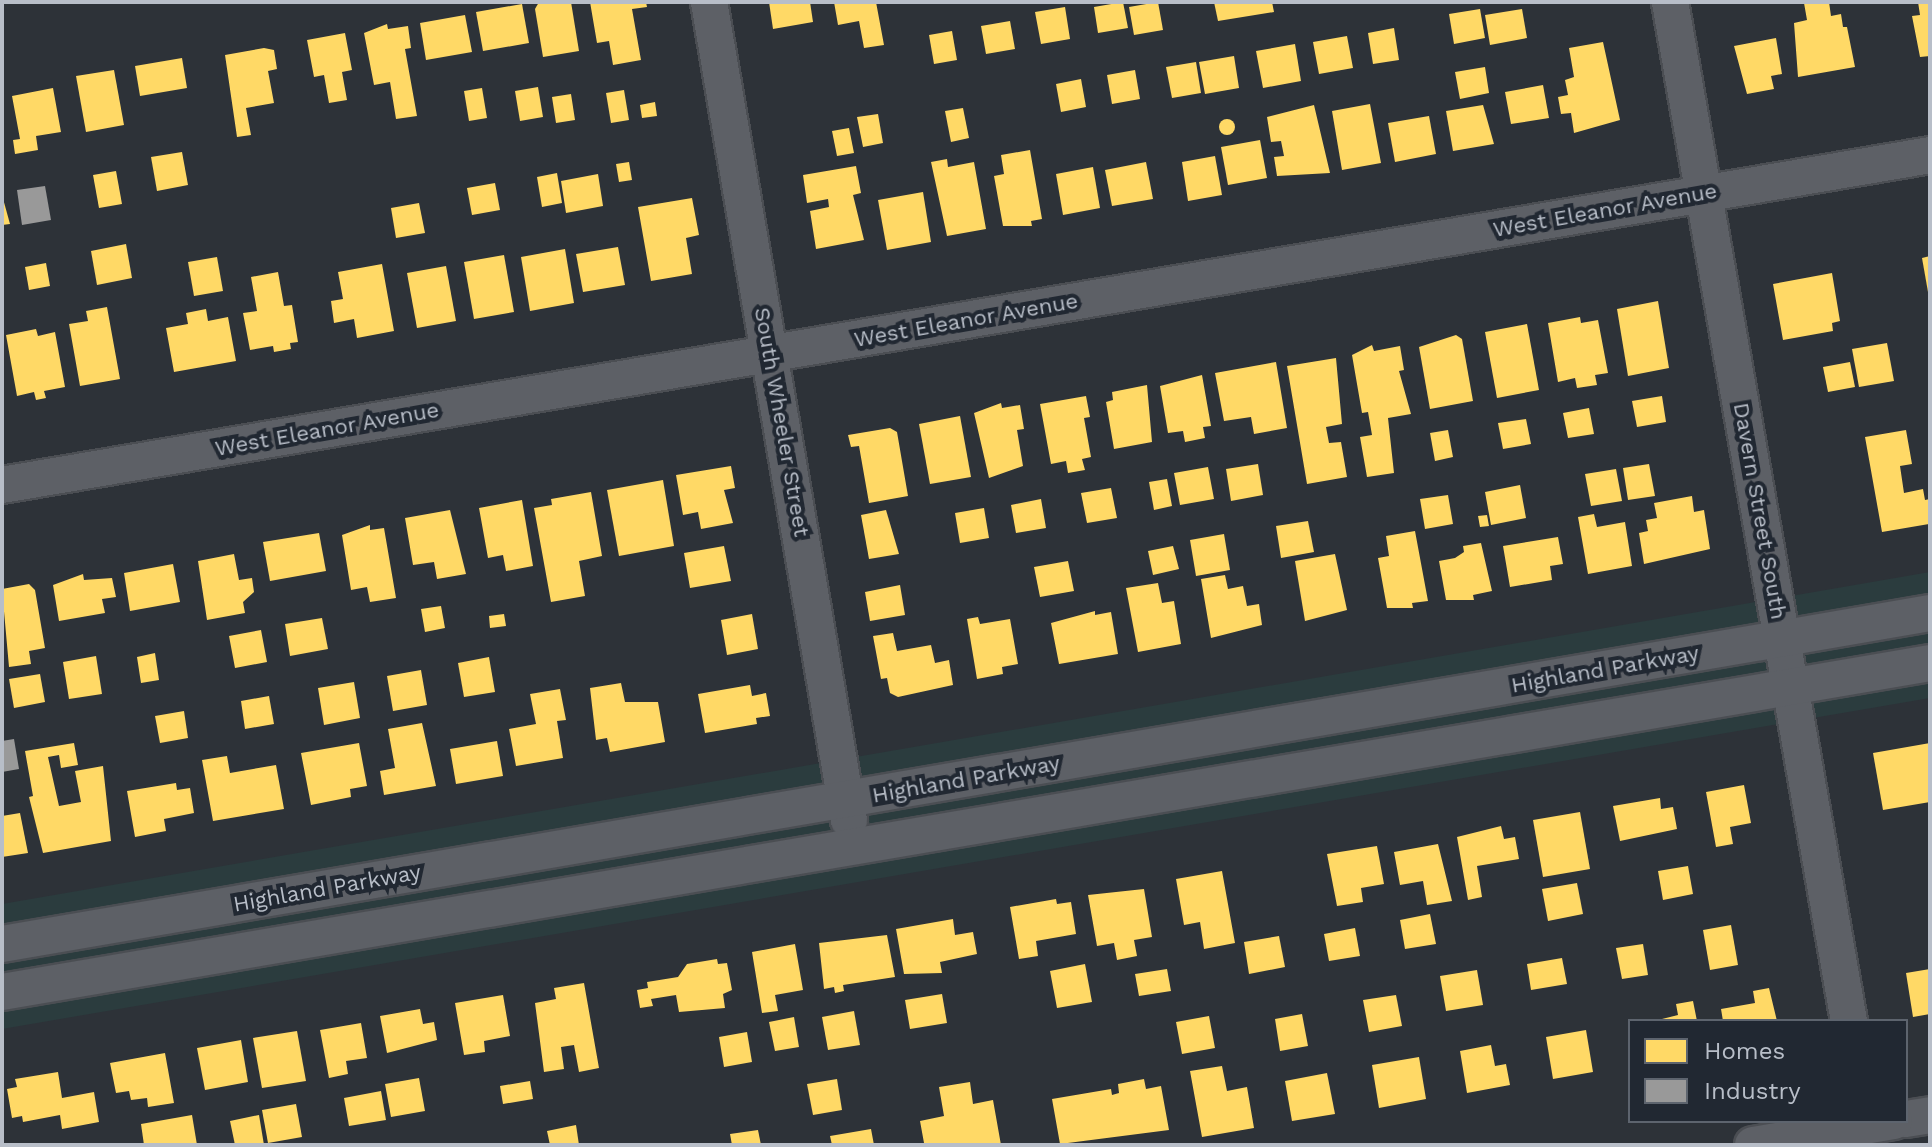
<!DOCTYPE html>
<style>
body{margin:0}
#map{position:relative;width:1932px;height:1147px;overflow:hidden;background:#2d3238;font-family:"Work Sans",sans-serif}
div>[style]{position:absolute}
.green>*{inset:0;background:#2b3c3e}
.homes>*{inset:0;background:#ffd966}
.round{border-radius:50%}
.industry>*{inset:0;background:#999}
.roads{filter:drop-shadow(2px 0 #4b4e53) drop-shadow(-2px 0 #4b4e53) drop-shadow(0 2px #4b4e53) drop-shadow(0 -2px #4b4e53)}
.minor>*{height:36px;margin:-18px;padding:0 18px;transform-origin:18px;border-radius:18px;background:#5d6066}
span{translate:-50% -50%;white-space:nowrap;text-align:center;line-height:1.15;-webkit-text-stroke:8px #212832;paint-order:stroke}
.street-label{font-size:22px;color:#b8bec8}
.frame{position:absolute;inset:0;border:4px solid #b8bec8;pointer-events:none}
.legend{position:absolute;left:1628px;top:1019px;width:280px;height:104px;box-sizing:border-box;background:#212832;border:2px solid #5d646e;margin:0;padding:10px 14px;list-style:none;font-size:24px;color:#b8bec8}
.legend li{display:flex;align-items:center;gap:16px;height:40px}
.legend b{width:40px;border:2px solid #5d646e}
</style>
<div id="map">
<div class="green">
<div style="clip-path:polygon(1930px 572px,1930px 698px,2px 1029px,2px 904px)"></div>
</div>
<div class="homes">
<div style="clip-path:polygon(539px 2px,571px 2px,579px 51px,543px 57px,535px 9px)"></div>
<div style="clip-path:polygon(590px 2px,646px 2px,647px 7px,632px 9px,641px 60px,613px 65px,609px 41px,597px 43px)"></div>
<div style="clip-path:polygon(769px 2px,810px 2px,813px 22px,773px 29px)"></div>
<div style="clip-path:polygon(834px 2px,876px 2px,884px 45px,864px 48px,859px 21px,838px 25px)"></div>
<div style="clip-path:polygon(1123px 2px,1128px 28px,1098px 33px,1094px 7px)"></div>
<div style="clip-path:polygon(1158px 2px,1163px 30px,1134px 35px,1129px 7px)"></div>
<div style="clip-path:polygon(1214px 2px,1272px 2px,1274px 12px,1218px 21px)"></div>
<div style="clip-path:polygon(1829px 2px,1831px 16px,1841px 14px,1843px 27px,1847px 27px,1855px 67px,1798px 77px,1794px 23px,1807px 20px,1804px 3px)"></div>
<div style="clip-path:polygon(1918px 2px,1930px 2px,1930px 56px,1920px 57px,1912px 16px,1920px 15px)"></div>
<div style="clip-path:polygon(522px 4px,529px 43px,483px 51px,476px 12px)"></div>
<div style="clip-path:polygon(1065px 7px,1070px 39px,1041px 44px,1035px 12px)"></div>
<div style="clip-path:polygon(1480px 9px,1485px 38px,1454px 44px,1449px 14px)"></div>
<div style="clip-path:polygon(1522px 9px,1527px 38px,1490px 45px,1485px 15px)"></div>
<div style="clip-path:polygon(465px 15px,472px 52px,426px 60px,420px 23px)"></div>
<div style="clip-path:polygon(1010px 21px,1015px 49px,986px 54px,981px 26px)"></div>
<div style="clip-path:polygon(387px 24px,388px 29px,408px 26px,411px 48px,405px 49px,417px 116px,396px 119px,390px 82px,374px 85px,364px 33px)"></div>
<div style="clip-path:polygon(1394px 28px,1399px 60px,1373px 64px,1368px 33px)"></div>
<div style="clip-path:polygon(952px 31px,957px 60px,934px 64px,929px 35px)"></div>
<div style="clip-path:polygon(345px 33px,352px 70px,342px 72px,347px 100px,329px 103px,324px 75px,314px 77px,307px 40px)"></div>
<div style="clip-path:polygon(1347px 36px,1353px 68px,1319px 74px,1313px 42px)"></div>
<div style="clip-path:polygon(1776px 38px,1782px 74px,1771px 76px,1774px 89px,1747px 94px,1734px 46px)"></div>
<div style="clip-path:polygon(1603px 42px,1620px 120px,1574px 133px,1571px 113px,1561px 114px,1558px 97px,1568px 95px,1565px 80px,1574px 77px,1569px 48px)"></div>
<div style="clip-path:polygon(1295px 44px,1301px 81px,1263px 88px,1256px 51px)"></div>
<div style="clip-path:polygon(264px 48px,274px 50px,277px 69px,268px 71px,274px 103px,246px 108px,251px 135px,237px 137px,225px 55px)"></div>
<div style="clip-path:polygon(1234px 56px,1239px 88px,1205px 94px,1199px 62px)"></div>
<div style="clip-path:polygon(182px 58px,187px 88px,140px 96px,135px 66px)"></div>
<div style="clip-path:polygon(1196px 62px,1201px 93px,1172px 98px,1166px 67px)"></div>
<div style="clip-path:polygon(1485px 67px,1489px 93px,1460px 99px,1455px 72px)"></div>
<div style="clip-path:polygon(114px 70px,124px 125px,86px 132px,76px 76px)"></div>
<div style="clip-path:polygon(1135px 70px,1140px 99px,1112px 104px,1107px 75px)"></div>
<div style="clip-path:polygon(1081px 79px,1086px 107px,1061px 112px,1056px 84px)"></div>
<div style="clip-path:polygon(1543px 85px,1549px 118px,1511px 124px,1505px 92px)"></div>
<div style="clip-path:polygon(538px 87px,543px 117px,520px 121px,515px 91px)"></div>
<div style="clip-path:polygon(53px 88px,61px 132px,36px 136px,38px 150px,15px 154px,13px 140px,20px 139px,12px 96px)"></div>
<div style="clip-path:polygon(482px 88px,487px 118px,469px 121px,464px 91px)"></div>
<div style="clip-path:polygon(624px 90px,629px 120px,611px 123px,606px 93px)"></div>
<div style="clip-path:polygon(571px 94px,575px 120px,556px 123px,552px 97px)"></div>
<div style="clip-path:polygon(655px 102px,657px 116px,642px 118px,640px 105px)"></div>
<div style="clip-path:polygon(1370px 104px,1381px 163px,1342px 170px,1332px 111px)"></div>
<div style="clip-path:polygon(1314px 105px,1330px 173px,1277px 176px,1274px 157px,1284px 156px,1281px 141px,1271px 142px,1267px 117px)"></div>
<div style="clip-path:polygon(1483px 105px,1494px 144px,1453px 151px,1446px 111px)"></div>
<div style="clip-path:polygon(963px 108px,969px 138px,951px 142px,945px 111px)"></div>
<div style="clip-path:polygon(878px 114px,883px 143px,863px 147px,857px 117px)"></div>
<div style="clip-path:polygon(1429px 116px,1436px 154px,1395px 162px,1388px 123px)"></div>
<div class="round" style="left:1219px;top:119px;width:16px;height:16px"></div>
<div style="clip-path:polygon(849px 128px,854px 153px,837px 156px,832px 131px)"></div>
<div style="clip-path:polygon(1260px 140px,1267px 178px,1228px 185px,1221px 147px)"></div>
<div style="clip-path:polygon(1030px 150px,1042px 219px,1031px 221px,1032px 226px,1003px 226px,994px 176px,1004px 174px,1001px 155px)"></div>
<div style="clip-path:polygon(182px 152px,188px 185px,157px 191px,151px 157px)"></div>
<div style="clip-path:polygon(1215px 156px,1222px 195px,1188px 201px,1182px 162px)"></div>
<div style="clip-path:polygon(947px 159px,948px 167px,974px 162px,986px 229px,947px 236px,931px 162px)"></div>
<div style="clip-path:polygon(629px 162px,632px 180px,619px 182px,616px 164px)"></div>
<div style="clip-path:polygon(1146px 162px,1153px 199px,1112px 206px,1105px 170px)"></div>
<div style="clip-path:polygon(856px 166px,861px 193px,853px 195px,864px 240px,816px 249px,810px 211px,829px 207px,828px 199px,807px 203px,803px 175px)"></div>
<div style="clip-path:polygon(1093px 167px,1100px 208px,1063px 215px,1056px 174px)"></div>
<div style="clip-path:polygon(116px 171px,122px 204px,99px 208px,93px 175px)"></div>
<div style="clip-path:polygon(557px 173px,562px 203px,542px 207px,537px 177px)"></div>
<div style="clip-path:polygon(598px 174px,603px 206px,566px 213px,561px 181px)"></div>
<div style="clip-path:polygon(495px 183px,500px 210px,472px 215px,467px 188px)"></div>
<div style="clip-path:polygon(923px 192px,931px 242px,887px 250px,878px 200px)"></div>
<div style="clip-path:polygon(2px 195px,10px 224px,2px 225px)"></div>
<div style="clip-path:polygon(692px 198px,699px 235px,686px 238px,692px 274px,651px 281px,638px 207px)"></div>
<div style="clip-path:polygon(419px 203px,425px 233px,396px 238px,391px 208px)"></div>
<div style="clip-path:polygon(126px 244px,132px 278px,97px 285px,91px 251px)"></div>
<div style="clip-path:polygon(618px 247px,625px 285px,583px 292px,576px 254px)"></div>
<div style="clip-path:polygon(565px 249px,574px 303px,530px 311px,521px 257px)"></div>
<div style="clip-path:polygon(504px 255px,514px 312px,474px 319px,464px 262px)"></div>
<div style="clip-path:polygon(1930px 256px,1930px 292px,1928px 292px,1922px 258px)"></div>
<div style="clip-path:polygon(217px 257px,223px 291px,194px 296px,188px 262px)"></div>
<div style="clip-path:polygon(46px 263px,50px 286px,29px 290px,25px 267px)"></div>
<div style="clip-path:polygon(382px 264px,394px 331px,357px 338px,354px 319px,334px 323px,331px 301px,343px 299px,338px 272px)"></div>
<div style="clip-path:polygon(446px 266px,456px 321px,417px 328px,407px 273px)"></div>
<div style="clip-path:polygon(278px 272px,284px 306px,292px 305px,298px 342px,290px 343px,291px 349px,274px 352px,273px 346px,250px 350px,243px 313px,257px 311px,251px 277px)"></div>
<div style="clip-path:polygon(1832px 273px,1840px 321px,1832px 323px,1833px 331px,1783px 340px,1773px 284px)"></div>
<div style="clip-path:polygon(1658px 301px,1669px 368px,1628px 376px,1617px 309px)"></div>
<div style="clip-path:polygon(107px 307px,120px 379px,80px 386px,69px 324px,88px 321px,86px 311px)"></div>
<div style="clip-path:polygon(206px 309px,208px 321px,228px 317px,236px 361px,174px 372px,166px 328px,188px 324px,186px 313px)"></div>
<div style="clip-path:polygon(1580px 317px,1581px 323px,1598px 320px,1608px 373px,1595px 375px,1597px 385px,1577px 388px,1575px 378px,1558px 382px,1548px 323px)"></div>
<div style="clip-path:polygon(1527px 324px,1539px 390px,1497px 398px,1485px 332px)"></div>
<div style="clip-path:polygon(36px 329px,38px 336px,55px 332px,65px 387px,44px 391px,46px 398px,36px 400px,34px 392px,17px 396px,6px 335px)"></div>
<div style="clip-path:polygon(1456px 335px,1462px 339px,1473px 401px,1430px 409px,1419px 347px)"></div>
<div style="clip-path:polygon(1887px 343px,1894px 381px,1859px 387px,1852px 349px)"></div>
<div style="clip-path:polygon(1372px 345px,1374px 351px,1400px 346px,1404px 370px,1399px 371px,1411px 414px,1388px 418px,1394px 473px,1367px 477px,1360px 437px,1372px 435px,1368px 412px,1362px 413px,1352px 355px)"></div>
<div style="clip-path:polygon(1336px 358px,1342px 424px,1326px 427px,1329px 443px,1341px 442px,1347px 477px,1307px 484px,1287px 366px)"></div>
<div style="clip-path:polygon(1276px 362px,1287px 428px,1254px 434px,1251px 417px,1224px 421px,1215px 373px)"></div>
<div style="clip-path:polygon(1850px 362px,1855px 387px,1828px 392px,1823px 367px)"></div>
<div style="clip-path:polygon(1202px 375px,1211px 426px,1203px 427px,1205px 438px,1185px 442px,1183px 431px,1168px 433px,1160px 386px)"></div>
<div style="clip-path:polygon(1147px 385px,1152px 442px,1114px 449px,1106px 402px,1113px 400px,1112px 392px)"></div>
<div style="clip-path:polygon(1086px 396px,1090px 417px,1084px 418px,1091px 457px,1082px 459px,1085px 470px,1068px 473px,1066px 461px,1051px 464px,1040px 404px)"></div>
<div style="clip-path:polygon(1662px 396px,1666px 422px,1637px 427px,1632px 401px)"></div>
<div style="clip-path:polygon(1001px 403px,1002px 408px,1020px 405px,1024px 429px,1017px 430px,1023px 466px,989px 478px,974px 413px)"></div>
<div style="clip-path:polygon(1589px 408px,1594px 434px,1568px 438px,1563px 413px)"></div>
<div style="clip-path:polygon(960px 416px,971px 477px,930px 484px,919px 424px)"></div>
<div style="clip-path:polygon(1526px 419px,1531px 444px,1503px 449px,1498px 423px)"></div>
<div style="clip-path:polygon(890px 428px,897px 432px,908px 496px,869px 503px,859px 446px,851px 447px,848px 435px)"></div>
<div style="clip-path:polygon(1448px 430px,1453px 457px,1435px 461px,1430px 433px)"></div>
<div style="clip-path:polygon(1906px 430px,1912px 464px,1900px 466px,1904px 493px,1923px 489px,1925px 500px,1930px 499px,1929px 524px,1882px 532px,1865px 437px)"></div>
<div style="clip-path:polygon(1258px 464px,1263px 495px,1231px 501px,1226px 469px)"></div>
<div style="clip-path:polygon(1649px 464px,1655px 496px,1628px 500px,1623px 468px)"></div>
<div style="clip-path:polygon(731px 466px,735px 488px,724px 490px,733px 523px,701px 529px,698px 512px,683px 515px,676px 475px)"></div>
<div style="clip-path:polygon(1208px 467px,1214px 499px,1180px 505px,1174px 473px)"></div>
<div style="clip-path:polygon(1616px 469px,1622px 501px,1591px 506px,1585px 474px)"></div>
<div style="clip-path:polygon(1167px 479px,1172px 506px,1154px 510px,1149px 482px)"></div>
<div style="clip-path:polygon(663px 480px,674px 546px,619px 556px,607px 490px)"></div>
<div style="clip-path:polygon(1520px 485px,1526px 518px,1491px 525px,1485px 492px)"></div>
<div style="clip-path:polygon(1111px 488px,1117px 518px,1087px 523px,1081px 493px)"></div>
<div style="clip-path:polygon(591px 492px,602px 556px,579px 561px,585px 596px,551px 602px,534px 508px,552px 505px,551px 499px)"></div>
<div style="clip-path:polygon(1448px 495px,1453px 524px,1425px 529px,1420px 499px)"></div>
<div style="clip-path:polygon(1692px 496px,1694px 512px,1704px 510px,1710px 549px,1644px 564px,1639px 533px,1648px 531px,1646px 520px,1657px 518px,1654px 503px)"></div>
<div style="clip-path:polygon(1041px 499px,1046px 528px,1016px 533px,1011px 505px)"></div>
<div style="clip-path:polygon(522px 500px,533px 566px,506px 571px,503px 555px,488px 558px,479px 508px)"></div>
<div style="clip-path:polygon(984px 508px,989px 538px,960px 543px,955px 513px)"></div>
<div style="clip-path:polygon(450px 510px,466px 574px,437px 579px,434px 562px,413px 565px,405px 518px)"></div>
<div style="clip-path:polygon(886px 510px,899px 554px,869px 559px,861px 515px)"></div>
<div style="clip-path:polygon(1594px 514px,1597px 527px,1625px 522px,1632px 566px,1588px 574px,1578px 517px)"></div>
<div style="clip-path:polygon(1487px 515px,1489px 526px,1480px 527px,1478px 516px)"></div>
<div style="clip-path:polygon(1308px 521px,1314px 552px,1281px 558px,1276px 526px)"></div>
<div style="clip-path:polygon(370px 525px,370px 530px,384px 528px,396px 598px,370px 602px,367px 587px,351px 590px,342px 535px)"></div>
<div style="clip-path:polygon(1415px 531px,1428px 601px,1412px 603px,1413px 608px,1387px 608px,1378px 558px,1389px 556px,1386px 536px)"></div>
<div style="clip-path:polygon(319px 533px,326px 571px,270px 581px,263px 542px)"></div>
<div style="clip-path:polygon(1224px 534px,1230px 570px,1196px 576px,1190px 540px)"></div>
<div style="clip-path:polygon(1558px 537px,1563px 564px,1550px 566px,1552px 580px,1510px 587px,1503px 546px)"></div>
<div style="clip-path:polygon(1481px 543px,1492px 591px,1473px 595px,1474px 600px,1446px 600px,1439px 561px,1455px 558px,1464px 552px,1463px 546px)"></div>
<div style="clip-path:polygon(724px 546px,731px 581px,690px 588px,684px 553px)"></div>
<div style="clip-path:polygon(1173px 546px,1179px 569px,1153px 575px,1148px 551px)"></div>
<div style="clip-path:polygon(234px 554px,239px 580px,252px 578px,254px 592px,243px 602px,245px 613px,207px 620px,198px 561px)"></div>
<div style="clip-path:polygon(1335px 554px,1347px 610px,1305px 621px,1295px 561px)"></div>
<div style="clip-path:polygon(1068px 561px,1074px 591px,1040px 597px,1034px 567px)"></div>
<div style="clip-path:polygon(173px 564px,180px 602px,130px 611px,124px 573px)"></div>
<div style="clip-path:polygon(83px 574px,84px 580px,112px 578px,116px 597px,102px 599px,105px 613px,59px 621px,53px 585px)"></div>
<div style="clip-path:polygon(1225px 575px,1228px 589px,1243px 586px,1247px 606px,1259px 604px,1262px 625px,1211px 638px,1201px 579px)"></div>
<div style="clip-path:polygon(1158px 583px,1162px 603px,1174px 601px,1181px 644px,1138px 652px,1126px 588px)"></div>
<div style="clip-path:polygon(29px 584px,35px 590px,45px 648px,29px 651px,31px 664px,9px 667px,2px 589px)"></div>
<div style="clip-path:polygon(900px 585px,905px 615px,870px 621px,865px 592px)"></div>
<div style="clip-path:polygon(441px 606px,445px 628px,425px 632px,421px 609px)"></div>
<div style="clip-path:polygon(1095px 611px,1095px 615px,1111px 612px,1118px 654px,1059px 664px,1051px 623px)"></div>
<div style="clip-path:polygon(504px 614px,506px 626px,490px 628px,489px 616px)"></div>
<div style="clip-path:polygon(752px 614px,758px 649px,727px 655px,721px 620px)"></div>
<div style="clip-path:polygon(978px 617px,980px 624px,1010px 619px,1018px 664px,1002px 667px,1003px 674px,977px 679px,967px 619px)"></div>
<div style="clip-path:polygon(322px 618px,328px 649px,290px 656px,285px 624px)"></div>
<div style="clip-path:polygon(261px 630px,267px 662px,235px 668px,229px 636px)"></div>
<div style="clip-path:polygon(893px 633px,897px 651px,931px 645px,935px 663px,949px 660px,953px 685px,898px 697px,890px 693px,887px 678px,881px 679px,873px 636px)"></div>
<div style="clip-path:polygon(155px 653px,159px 680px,141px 683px,137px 657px)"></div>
<div style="clip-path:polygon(96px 656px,102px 694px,69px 699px,63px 662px)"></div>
<div style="clip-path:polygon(489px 657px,495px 692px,464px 697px,458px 663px)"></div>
<div style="clip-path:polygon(421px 670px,427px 705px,393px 711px,387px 676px)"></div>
<div style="clip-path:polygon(40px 674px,45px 702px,14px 708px,9px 679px)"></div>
<div style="clip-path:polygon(354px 682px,360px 718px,324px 725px,318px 688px)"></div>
<div style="clip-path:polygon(621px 683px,625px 702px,658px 702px,665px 742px,610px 752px,607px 738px,596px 740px,590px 688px)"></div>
<div style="clip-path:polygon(750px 685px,752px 696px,766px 693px,770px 716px,756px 718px,757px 724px,705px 733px,698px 694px)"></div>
<div style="clip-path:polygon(560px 689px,566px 720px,557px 721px,563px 758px,516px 766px,509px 729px,536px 724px,530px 694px)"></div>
<div style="clip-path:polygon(269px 696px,274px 724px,245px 729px,241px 701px)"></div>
<div style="clip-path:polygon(184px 711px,188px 738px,160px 743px,155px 716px)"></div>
<div style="clip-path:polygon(422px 723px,436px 786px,384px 795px,380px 771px,395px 768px,388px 729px)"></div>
<div style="clip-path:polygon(497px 741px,503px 776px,456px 784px,450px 749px)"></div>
<div style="clip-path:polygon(74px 743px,78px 765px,61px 768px,59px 755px,48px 757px,59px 806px,81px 802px,75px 771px,103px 766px,111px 841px,43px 853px,29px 797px,33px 796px,25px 751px)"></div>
<div style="clip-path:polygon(359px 743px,367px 786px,350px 789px,351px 797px,311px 805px,301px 753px)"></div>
<div style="clip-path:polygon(1930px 743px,1930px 802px,1883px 810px,1873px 753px)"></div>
<div style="clip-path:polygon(227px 756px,230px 773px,276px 765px,284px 809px,213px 821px,202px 760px)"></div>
<div style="clip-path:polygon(176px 783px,177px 790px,190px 788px,194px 813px,164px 819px,166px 831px,135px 837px,127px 791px)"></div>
<div style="clip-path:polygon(1744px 785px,1751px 823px,1730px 827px,1733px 844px,1716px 847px,1706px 792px)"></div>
<div style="clip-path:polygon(1660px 798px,1661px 809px,1673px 807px,1677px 829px,1620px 841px,1613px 806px)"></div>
<div style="clip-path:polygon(1580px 812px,1590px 869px,1543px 877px,1533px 820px)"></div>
<div style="clip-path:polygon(20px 813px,28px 853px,2px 857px,2px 816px)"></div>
<div style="clip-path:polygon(1501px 826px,1504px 839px,1515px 837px,1519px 859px,1477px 866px,1482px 897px,1468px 900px,1457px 837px)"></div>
<div style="clip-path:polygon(1438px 844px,1452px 901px,1427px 905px,1423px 881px,1400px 885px,1394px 852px)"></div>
<div style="clip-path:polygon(1377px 846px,1384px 884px,1361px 888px,1363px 902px,1337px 906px,1327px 854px)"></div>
<div style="clip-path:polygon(1688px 866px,1693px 894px,1663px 900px,1658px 871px)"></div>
<div style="clip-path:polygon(1222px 871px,1235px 943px,1204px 949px,1200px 922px,1184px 925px,1176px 879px)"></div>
<div style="clip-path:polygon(1577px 883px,1583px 914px,1548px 921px,1542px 889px)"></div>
<div style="clip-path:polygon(1144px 889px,1152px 937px,1134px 940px,1137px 956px,1117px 960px,1114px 943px,1097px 946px,1088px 895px)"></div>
<div style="clip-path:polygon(1056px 899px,1057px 904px,1071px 902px,1076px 934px,1036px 941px,1038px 956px,1019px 959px,1010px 907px)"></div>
<div style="clip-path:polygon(1430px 914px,1436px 944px,1405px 949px,1400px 920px)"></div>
<div style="clip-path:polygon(953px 919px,955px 935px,973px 932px,977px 954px,940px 962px,942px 973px,904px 974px,896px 929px)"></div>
<div style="clip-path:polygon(1731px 925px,1738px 965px,1710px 970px,1703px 930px)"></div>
<div style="clip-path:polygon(1355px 928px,1360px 956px,1329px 961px,1324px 934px)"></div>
<div style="clip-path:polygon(887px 935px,895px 977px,843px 985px,844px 991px,835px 993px,834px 987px,824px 989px,819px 943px)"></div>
<div style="clip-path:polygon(1279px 936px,1285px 967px,1249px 974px,1244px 942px)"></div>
<div style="clip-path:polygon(795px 944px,803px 990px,775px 995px,778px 1011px,762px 1013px,752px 952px)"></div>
<div style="clip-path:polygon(1643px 944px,1648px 975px,1622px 979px,1616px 948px)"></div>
<div style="clip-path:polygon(1562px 958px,1567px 984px,1531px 990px,1527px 964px)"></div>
<div style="clip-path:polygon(717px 959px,718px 964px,727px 963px,732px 990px,723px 994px,725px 1008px,679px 1012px,676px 995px,651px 999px,653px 1006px,640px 1008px,637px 990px,648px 988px,647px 982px,678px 977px,687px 964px)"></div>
<div style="clip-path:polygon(1085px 964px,1092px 1002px,1057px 1008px,1050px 971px)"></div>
<div style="clip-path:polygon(1167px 969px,1171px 991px,1139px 996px,1135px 974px)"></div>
<div style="clip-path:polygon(1930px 969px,1930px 1014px,1913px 1017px,1906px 973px)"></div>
<div style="clip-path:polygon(1477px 970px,1483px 1005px,1446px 1011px,1440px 976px)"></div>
<div style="clip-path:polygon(584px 983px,599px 1068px,579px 1072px,574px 1045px,561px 1047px,564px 1069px,544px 1072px,535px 1003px,556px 999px,554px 988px)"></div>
<div style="clip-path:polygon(1769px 988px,1777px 1021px,1723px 1021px,1721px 1009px,1755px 1003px,1753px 991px)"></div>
<div style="clip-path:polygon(942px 994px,947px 1023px,910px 1029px,905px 1000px)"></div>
<div style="clip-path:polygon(503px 995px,510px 1036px,484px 1041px,485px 1052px,464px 1055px,455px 1003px)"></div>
<div style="clip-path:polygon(1396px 995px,1402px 1026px,1369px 1032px,1363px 1000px)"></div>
<div style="clip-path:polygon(1693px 1001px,1697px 1021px,1654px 1021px,1678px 1015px,1676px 1004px)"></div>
<div style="clip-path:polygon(420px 1009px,423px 1024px,434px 1022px,437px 1040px,387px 1053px,380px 1016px)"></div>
<div style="clip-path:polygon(854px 1011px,860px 1045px,828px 1050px,822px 1017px)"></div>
<div style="clip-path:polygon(1302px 1014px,1308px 1046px,1280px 1051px,1275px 1019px)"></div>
<div style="clip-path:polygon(1209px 1016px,1215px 1048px,1182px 1054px,1176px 1022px)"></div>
<div style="clip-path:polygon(794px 1017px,799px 1047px,775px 1051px,769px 1022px)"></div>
<div style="clip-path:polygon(361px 1023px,367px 1058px,346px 1061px,348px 1074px,329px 1078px,320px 1030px)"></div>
<div style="clip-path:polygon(1586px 1030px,1593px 1072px,1553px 1079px,1546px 1037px)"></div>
<div style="clip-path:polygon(297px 1031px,306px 1081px,262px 1088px,253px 1038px)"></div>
<div style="clip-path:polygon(747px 1032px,752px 1062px,724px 1067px,719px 1037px)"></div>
<div style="clip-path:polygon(241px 1040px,248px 1082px,205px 1090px,197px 1048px)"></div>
<div style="clip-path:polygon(1491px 1045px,1495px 1066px,1506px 1064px,1510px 1085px,1467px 1093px,1460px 1051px)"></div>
<div style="clip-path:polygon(165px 1053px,174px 1103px,148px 1107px,147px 1098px,131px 1100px,129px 1091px,116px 1093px,110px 1063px)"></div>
<div style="clip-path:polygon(1419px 1057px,1426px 1099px,1379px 1108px,1372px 1065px)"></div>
<div style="clip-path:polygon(1222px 1066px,1227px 1091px,1247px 1087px,1254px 1128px,1202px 1137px,1190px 1071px)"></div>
<div style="clip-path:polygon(58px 1072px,62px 1098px,94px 1092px,99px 1122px,62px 1129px,60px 1115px,23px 1122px,22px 1116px,12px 1118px,7px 1089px,17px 1087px,15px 1079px)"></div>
<div style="clip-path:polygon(1327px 1073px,1335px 1114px,1292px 1121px,1285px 1081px)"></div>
<div style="clip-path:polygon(419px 1078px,425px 1111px,391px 1117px,385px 1084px)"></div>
<div style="clip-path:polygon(837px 1079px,842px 1110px,813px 1115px,807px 1084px)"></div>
<div style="clip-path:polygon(1144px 1079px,1146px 1089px,1161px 1086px,1169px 1130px,1060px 1144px,1052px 1099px,1111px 1089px,1112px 1095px,1119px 1093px,1118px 1084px)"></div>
<div style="clip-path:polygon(530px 1081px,533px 1099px,503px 1104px,500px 1086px)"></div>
<div style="clip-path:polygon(970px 1082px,973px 1104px,993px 1100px,1001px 1145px,924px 1143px,920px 1121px,944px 1116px,939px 1087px)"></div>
<div style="clip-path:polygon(381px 1091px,386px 1120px,349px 1126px,344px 1098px)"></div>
<div style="clip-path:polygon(296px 1104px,302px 1137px,268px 1143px,262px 1110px)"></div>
<div style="clip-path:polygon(192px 1115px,197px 1145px,144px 1145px,141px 1124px)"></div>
<div style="clip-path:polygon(259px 1115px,264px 1145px,235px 1145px,230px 1121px)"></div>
<div style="clip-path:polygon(576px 1125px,579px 1145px,550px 1145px,547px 1131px)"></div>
<div style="clip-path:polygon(871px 1129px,874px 1145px,832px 1145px,830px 1136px)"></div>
<div style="clip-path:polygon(758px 1130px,761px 1145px,732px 1145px,730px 1134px)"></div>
</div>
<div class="industry">
<div style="clip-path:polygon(45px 186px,51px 220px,22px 225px,17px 190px)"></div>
<div style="clip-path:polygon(14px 739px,19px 769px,2px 772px,2px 741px)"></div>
</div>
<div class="roads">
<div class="minor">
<div style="left:709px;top:2px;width:830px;rotate:80.29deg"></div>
<div style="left:1670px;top:2px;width:1035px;rotate:80.04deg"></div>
<div style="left:2px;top:485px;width:1956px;rotate:-9.71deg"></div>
<div style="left:2px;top:944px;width:1956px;rotate:-9.74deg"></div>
<div style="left:2px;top:992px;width:1956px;rotate:-9.68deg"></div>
<div style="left:1906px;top:1119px;width:24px;rotate:-9deg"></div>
<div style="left:1753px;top:1145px;width:143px;rotate:-9.7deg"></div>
</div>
</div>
<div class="street-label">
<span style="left:1605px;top:210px;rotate:-10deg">West Eleanor Avenue</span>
<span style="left:966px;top:320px;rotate:-10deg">West Eleanor Avenue</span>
<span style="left:782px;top:422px;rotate:80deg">South Wheeler Street</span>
<span style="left:327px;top:429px;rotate:-10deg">West Eleanor Avenue</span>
<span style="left:1760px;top:511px;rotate:80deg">Davern Street South</span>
<span style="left:1605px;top:669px;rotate:-10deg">Highland Parkway</span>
<span style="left:966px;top:779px;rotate:-10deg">Highland Parkway</span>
<span style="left:327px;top:888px;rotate:-10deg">Highland Parkway</span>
</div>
<div class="frame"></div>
<ul class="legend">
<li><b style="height:22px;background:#ffd966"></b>Homes</li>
<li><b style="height:22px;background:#999"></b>Industry</li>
</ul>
</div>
